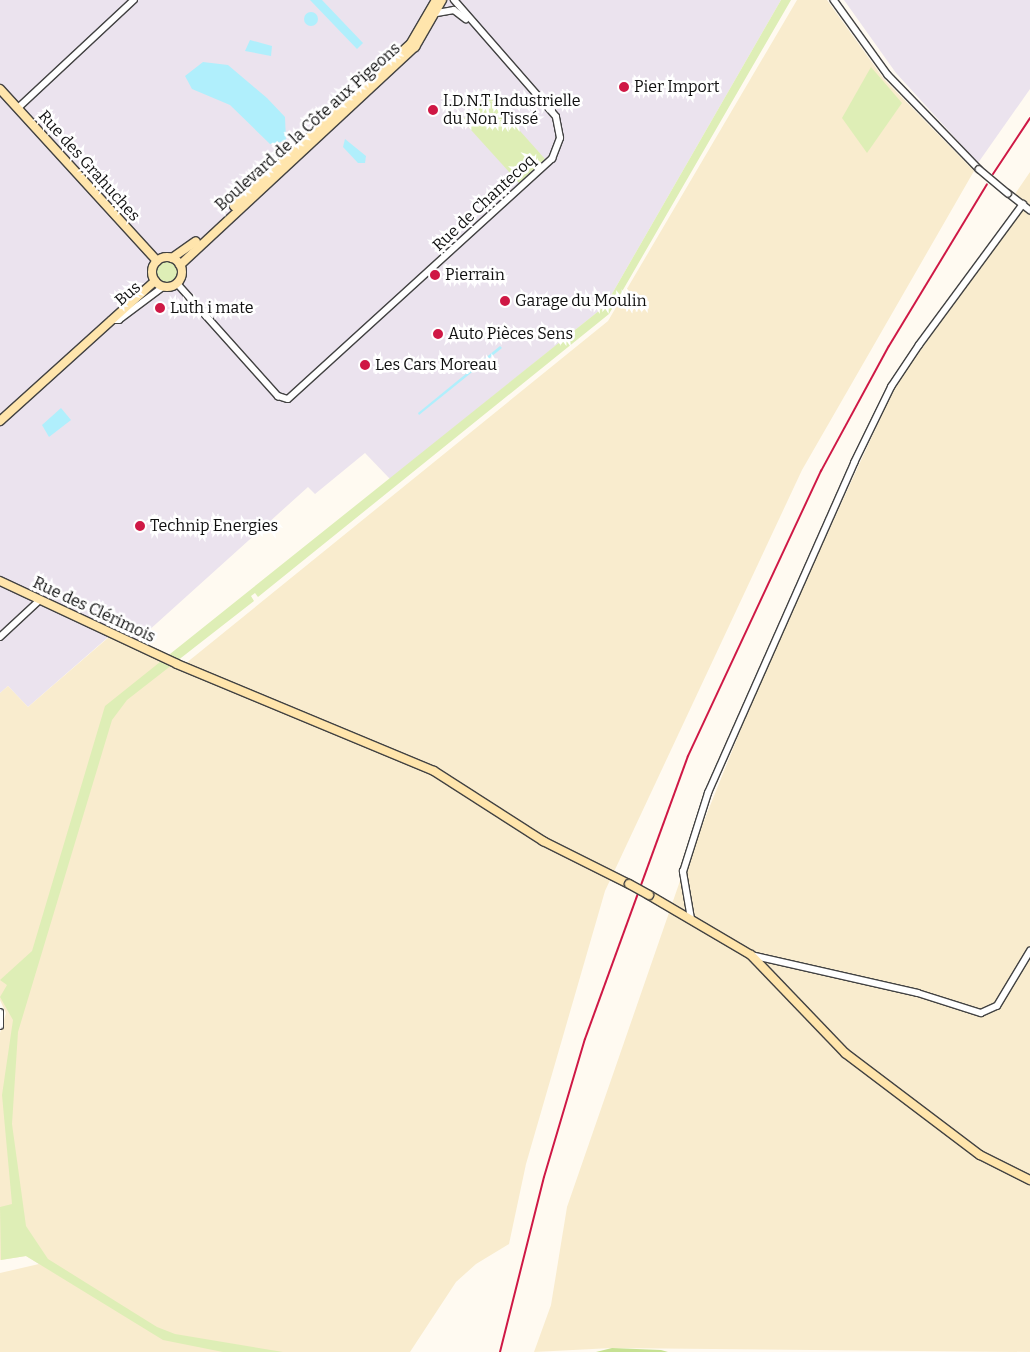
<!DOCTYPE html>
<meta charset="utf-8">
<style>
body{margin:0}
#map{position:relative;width:1030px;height:1352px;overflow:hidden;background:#fffaf1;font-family:Bitter,serif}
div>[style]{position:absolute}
.industrial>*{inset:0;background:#ebe3ee}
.farmland>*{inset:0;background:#f9ecce}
.green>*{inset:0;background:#deeeb6}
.round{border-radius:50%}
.forest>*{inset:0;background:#c6e193}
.water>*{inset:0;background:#b0effc}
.roads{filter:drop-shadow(1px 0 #424242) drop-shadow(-1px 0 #424242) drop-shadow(0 1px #424242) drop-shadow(0 -1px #424242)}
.street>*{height:5.5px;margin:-2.75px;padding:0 2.75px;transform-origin:2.75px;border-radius:2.75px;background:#fff}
.secondary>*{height:8px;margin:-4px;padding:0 4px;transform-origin:4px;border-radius:4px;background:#ffe5ac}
.secondary>.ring{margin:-4px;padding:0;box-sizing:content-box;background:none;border:8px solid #ffe5ac;border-radius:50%}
.rail>*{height:2px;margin:-1px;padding:0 1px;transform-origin:1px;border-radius:1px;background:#cf1845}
.bridges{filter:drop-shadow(1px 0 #424242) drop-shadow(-1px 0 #424242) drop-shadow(0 1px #424242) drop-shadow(0 -1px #424242)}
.street-bridge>*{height:5.5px;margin:-2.75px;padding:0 2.75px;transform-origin:2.75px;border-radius:2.75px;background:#fff}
.secondary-bridge>*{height:8px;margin:-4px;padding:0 4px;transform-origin:4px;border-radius:4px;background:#ffe5ac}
.dots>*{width:14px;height:14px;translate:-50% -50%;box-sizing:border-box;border:2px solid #fff;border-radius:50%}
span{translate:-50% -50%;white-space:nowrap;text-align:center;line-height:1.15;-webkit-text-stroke:5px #fff;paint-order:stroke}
.poi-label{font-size:16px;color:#0f0f0f}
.left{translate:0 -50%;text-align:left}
.street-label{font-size:16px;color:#0f0f0f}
</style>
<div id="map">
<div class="industrial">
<div style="clip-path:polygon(0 0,781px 0,605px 306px,390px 479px,365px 453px,315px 494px,308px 487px,137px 641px,114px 632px,28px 707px,8px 686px,0 693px)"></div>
<div style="clip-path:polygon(844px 0,1030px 0,1030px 89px,978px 163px,896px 73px)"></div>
</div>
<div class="farmland">
<div style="clip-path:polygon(797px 0,827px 0,884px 79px,974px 171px,802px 470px,605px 891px,526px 1164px,509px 1244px,476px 1264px,456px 1282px,410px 1352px,0 1352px,0 1273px,39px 1264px,26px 1256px,0 1260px,0 1033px,6px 1013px,0 1000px,0 693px,8px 686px,28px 707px,109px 637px,180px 668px,608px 321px)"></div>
<div style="clip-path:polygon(1030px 172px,1030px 1352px,612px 1348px,534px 1352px,551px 1305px,567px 1207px,681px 878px,763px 674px,896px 384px,1022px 210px,1015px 194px)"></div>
</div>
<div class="green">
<div style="clip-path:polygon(781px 0,791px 0,609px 314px,258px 597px,255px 593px,251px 596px,254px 601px,127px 700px,112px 720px,18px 1032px,12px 1124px,26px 1226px,48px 1259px,157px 1327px,175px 1334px,283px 1352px,223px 1352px,163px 1340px,26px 1256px,1px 1260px,0 1207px,12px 1204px,2px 1095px,13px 1020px,0 997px,7px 985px,0 980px,32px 951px,105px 706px,605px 306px)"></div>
<div style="clip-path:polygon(871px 67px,902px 103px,867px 153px,842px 118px)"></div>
<div style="clip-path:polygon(488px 95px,545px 159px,519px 183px,462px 120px)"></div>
<div class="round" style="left:156px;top:261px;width:22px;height:22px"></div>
</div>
<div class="forest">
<div style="clip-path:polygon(612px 1348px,661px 1350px,668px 1352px,596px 1352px)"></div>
</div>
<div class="water">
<div style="clip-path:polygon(310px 0,322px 0,363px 43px,357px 49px)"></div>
<div class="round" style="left:304px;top:12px;width:14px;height:14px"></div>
<div style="clip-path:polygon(250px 40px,272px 46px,271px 56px,245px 51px)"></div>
<div style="clip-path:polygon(203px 62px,228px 65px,267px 98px,285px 117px,286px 141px,270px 144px,230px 105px,192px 89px,185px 76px)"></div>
<div style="clip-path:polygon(345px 139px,366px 156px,365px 163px,358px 163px,343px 147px)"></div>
<div style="clip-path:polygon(500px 346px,502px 348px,419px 415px,418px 413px)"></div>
<div style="clip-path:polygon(61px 408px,71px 420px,49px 437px,42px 425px)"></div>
</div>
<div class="roads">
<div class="street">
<div style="left:834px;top:0;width:92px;rotate:54.2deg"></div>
<div style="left:888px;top:75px;width:131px;rotate:45.9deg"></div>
<div style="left:437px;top:13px;width:17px;rotate:-10deg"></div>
<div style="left:454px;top:10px;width:15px;rotate:37deg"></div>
<div style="left:18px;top:108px;width:158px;rotate:-43deg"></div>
<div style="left:1008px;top:193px;width:28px;rotate:38deg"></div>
<div style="left:177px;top:283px;width:152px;rotate:48.2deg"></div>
<div style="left:278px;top:396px;width:10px;rotate:17deg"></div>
<div style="left:288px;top:399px;width:357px;rotate:-42.3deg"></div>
<div style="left:552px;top:159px;width:22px;rotate:-69deg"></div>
<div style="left:560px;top:138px;width:21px;rotate:-101deg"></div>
<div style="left:556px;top:117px;width:155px;rotate:-131.1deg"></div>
<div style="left:111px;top:320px;width:8px"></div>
<div style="left:119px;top:320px;width:55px;rotate:-36.9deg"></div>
<div style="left:0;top:637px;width:54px;rotate:-42.8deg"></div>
<div style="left:691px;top:919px;width:48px;rotate:-99.7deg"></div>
<div style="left:683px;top:872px;width:83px;rotate:-72.4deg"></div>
<div style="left:708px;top:793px;width:361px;rotate:-66.1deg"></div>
<div style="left:854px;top:463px;width:85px;rotate:-64deg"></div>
<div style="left:891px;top:387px;width:50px;rotate:-56.3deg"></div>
<div style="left:919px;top:345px;width:175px;rotate:-53.6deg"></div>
<div style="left:751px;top:955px;width:171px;rotate:12.8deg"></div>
<div style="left:918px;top:993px;width:66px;rotate:17.6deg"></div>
<div style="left:981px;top:1013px;width:17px;rotate:-24deg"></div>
<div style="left:997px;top:1006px;width:64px;rotate:-59deg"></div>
<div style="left:0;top:1012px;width:14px;rotate:90deg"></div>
</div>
<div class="secondary">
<div style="left:0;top:89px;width:233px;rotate:47.6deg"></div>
<div style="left:234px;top:206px;width:241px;rotate:-42.6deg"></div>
<div style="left:411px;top:43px;width:50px;rotate:-59.8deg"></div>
<div class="ring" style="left:152px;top:257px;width:22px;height:22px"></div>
<div style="left:172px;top:258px;width:29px;rotate:-35deg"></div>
<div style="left:180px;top:265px;width:321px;rotate:-42.9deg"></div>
<div style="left:415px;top:47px;width:54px;rotate:-60.1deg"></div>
<div style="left:0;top:421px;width:209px;rotate:-42.1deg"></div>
<div style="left:0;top:581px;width:195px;rotate:25.1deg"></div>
<div style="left:177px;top:664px;width:278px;rotate:22.6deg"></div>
<div style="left:434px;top:771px;width:130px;rotate:32.7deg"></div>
<div style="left:543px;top:841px;width:96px;rotate:26.6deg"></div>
<div style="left:649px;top:895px;width:118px;rotate:30.5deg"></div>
<div style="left:751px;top:955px;width:136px;rotate:46.2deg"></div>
<div style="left:845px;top:1053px;width:169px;rotate:37.1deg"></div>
<div style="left:980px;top:1155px;width:56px;rotate:26.6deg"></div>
</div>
</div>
<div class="rail">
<div style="left:993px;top:174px;width:67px;rotate:-56.5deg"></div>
<div style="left:500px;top:1352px;width:180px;rotate:-75.9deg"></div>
<div style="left:544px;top:1177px;width:144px;rotate:-73.5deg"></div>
<div style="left:585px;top:1039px;width:301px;rotate:-70deg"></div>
<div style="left:688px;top:756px;width:315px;rotate:-65deg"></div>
<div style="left:821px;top:471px;width:142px;rotate:-61.5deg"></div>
<div style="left:889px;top:346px;width:189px;rotate:-58.8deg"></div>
</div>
<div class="bridges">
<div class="street-bridge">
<div style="left:979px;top:169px;width:38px;rotate:40deg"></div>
</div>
<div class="secondary-bridge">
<div style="left:629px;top:884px;width:23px;rotate:29deg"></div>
</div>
</div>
<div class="dots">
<div style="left:624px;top:87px;background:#cf1845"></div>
<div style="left:433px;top:110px;background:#cf1845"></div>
<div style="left:435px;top:275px;background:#cf1845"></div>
<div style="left:505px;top:301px;background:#cf1845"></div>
<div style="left:160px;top:308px;background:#cf1845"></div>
<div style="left:438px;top:334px;background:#cf1845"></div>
<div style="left:365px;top:365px;background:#cf1845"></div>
<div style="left:140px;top:526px;background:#cf1845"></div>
</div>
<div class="poi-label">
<span class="left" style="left:634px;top:87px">Pier Import</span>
<span class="left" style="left:443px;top:110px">I.D.N.T Industrielle<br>du Non Tissé</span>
<span class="left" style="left:445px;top:275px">Pierrain</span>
<span class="left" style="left:515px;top:301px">Garage du Moulin</span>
<span class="left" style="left:170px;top:308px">Luth i mate</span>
<span class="left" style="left:448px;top:334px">Auto Pièces Sens</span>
<span class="left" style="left:375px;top:365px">Les Cars Moreau</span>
<span class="left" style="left:150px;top:526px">Technip Energies</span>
</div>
<div class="street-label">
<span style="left:308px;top:127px;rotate:-42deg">Boulevard de la Côte aux Pigeons</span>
<span style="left:89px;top:166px;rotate:48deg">Rue des Grahuches</span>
<span style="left:484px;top:203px;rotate:-43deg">Rue de Chantecoq</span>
<span style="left:128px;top:294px;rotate:-40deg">Bus</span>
<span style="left:94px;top:610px;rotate:25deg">Rue des Clérimois</span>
</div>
</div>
